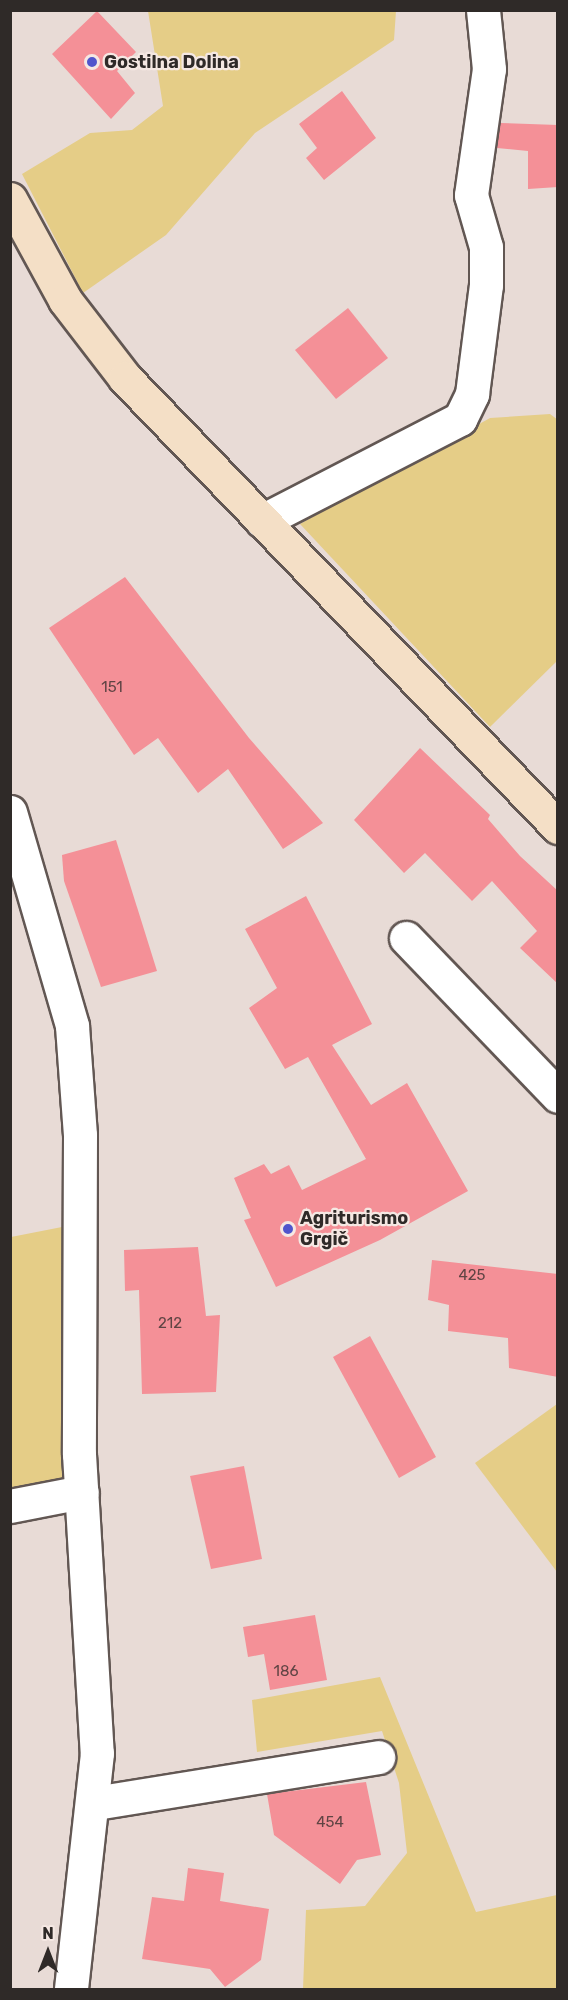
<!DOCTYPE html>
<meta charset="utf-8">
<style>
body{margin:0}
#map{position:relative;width:568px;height:2000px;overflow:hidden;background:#e8dbd6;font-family:Rubik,sans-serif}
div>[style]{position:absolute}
.green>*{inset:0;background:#e5cd87}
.building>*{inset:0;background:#f49097}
.roads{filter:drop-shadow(2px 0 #625753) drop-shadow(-2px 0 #625753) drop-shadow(0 2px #625753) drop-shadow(0 -2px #625753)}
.street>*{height:33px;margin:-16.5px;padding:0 16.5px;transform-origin:16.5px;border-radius:16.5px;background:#fff}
.secondary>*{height:33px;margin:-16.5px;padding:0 16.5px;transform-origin:16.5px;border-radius:16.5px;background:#f4dfc6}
.dots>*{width:16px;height:16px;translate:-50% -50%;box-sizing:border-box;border:3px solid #f5e8e3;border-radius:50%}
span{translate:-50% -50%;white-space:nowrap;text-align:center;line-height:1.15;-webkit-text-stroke:4.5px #f5e8e3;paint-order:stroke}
.number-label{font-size:15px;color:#604444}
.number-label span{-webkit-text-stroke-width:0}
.poi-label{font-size:18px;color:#2f2a28;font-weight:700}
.left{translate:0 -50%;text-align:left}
.frame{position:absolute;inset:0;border:12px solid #2f2a28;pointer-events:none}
.north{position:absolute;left:18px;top:1922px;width:60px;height:60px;-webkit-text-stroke:4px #f5e8e3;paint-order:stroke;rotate:0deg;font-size:16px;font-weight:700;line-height:24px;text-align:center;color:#2f2a28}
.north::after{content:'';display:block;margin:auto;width:21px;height:27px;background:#2f2a28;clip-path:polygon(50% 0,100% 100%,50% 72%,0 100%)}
</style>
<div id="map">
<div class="green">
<div style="clip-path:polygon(148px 11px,396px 11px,394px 40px,255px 133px,166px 235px,83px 293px,22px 174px,90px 133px,132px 130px,163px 106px)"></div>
<div style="clip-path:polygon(550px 414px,558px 420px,557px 661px,490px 727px,300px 524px,490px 418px)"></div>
<div style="clip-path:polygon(62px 1227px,69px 1483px,11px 1495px,11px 1237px)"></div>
<div style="clip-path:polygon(557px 1404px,557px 1572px,475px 1463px)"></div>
<div style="clip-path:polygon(380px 1677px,476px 1912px,557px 1895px,557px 1989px,303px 1989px,306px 1910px,365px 1906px,407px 1853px,399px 1783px,382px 1731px,257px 1752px,252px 1700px)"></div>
</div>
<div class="building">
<div style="clip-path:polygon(97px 11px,136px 52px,117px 71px,135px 93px,111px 119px,52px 54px)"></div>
<div style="clip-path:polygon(342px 91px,376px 138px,324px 180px,306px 158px,317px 148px,299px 124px)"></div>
<div style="clip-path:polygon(500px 123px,558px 125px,558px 187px,528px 189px,528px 151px,497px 148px)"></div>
<div style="clip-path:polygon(348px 308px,388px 358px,336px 399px,295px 350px)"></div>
<div style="clip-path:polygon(125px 577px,249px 738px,323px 823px,283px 849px,228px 769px,198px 793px,158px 738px,134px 755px,49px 628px)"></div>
<div style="clip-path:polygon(420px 748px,490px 815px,488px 819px,520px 856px,558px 891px,558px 984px,520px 948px,537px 931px,492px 881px,472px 901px,425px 853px,404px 873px,354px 820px)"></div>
<div style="clip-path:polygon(116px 840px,157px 971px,101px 987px,64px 881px,62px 855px)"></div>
<div style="clip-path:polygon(306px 896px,372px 1024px,332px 1045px,371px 1105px,407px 1083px,468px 1191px,380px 1240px,276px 1287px,244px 1220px,251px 1218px,234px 1178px,264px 1164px,271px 1174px,289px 1165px,302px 1190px,366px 1159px,308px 1057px,285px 1069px,249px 1008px,277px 988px,245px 929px)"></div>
<div style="clip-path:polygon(198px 1247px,206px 1316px,220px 1315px,216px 1392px,142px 1394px,139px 1290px,125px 1291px,124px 1250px)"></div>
<div style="clip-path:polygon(432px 1260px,558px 1274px,558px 1377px,509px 1368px,508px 1338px,448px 1331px,449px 1305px,428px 1300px)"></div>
<div style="clip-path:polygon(370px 1336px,436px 1457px,399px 1478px,333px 1357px)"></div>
<div style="clip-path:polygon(244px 1466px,262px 1559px,211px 1569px,190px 1476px)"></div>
<div style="clip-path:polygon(315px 1615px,327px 1680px,270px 1690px,264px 1654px,248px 1657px,243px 1627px)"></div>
<div style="clip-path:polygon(366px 1782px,381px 1855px,357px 1860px,340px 1884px,274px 1835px,267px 1794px)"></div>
<div style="clip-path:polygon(188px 1868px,224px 1873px,220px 1901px,269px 1909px,261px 1960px,225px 1987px,210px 1969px,142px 1959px,152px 1897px,184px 1901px)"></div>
</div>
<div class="roads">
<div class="street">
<div style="left:262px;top:521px;width:223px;rotate:-27.3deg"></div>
<div style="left:460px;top:419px;width:28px;rotate:-64deg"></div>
<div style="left:472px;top:394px;width:110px;rotate:-82.7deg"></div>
<div style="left:486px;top:285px;width:38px;rotate:-90deg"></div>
<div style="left:486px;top:247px;width:54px;rotate:-106.1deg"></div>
<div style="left:471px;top:195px;width:127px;rotate:-81.9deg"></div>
<div style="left:489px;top:69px;width:59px;rotate:-95.8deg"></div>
<div style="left:10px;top:812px;width:223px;rotate:73.8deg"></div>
<div style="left:72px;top:1026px;width:109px;rotate:85.8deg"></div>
<div style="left:80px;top:1135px;width:319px;rotate:90.2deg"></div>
<div style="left:79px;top:1454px;width:300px;rotate:86.6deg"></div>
<div style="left:97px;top:1753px;width:238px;rotate:96.3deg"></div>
<div style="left:406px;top:938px;width:219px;rotate:46.1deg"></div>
<div style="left:10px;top:1506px;width:73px;rotate:-11deg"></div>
<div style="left:95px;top:1803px;width:287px;rotate:-9.2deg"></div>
</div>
<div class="secondary">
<div style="left:10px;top:199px;width:115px;rotate:61.4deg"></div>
<div style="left:65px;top:300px;width:98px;rotate:52.4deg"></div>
<div style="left:125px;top:378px;width:624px;rotate:46.04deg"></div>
</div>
</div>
<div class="dots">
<div style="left:92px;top:62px;background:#5155cc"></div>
<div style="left:288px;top:1229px;background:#5155cc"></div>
</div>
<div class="number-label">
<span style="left:112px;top:688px">151</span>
<span style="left:472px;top:1276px">425</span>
<span style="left:170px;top:1324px">212</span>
<span style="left:286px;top:1672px">186</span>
<span style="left:330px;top:1823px">454</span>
</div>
<div class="poi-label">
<span class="left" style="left:104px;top:62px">Gostilna Dolina</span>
<span class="left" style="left:300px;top:1229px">Agriturismo<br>Grgič</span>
</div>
<div class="frame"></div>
<div class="north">N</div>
</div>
